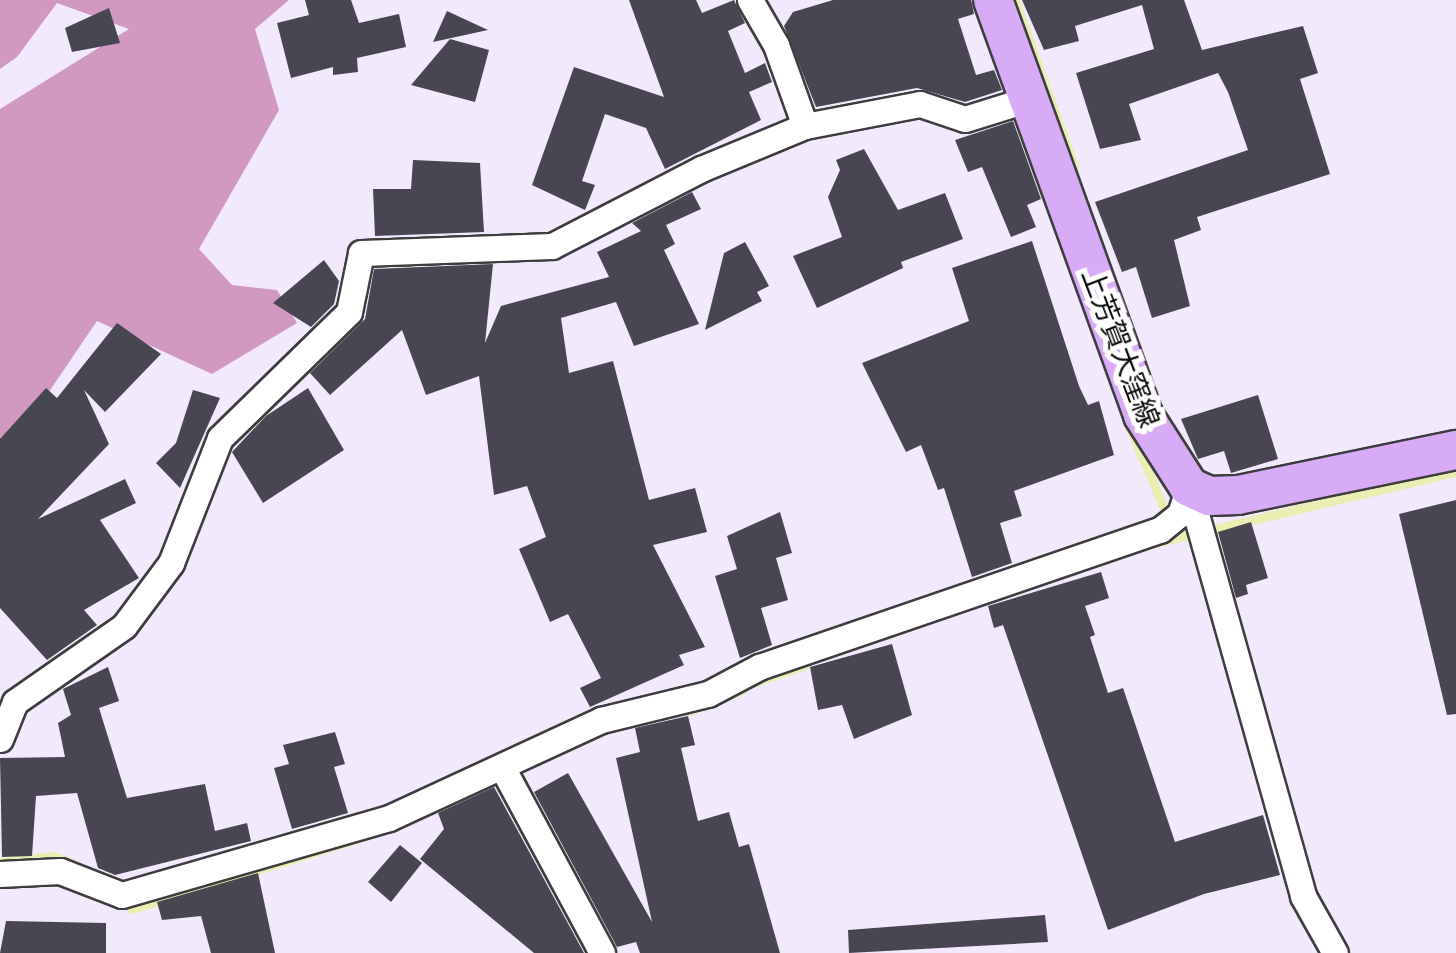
<!DOCTYPE html>
<meta charset="utf-8">
<style>
body{margin:0}
#map{position:relative;width:1456px;height:953px;overflow:hidden;background:#f3e9fd;font-family:"Source Serif 4","Noto Sans JP",serif}
div>[style]{position:absolute}
.forest>*{inset:0;background:#d198c2}
.stream>*{height:9px;margin:-4.5px;padding:0 4.5px;transform-origin:4.5px;border-radius:4.5px;background:#e9eeb3}
.building>*{inset:0;background:#484751}
.roads{filter:drop-shadow(2px 0 #3d3d3d) drop-shadow(-2px 0 #3d3d3d) drop-shadow(0 2px #3d3d3d) drop-shadow(0 -2px #3d3d3d)}
.minor>*{height:25px;margin:-12.5px;padding:0 12.5px;transform-origin:12.5px;border-radius:12.5px;background:#fff}
.secondary>*{height:38px;margin:-19px;padding:0 19px;transform-origin:19px;border-radius:19px;background:#d8abf6}
span{translate:-50% -50%;white-space:nowrap;text-align:center;line-height:1.15;-webkit-text-stroke:10px #fff;paint-order:stroke}
.street-label{font-size:28px;color:#0a0a0a}
</style>
<div id="map">
<div class="forest">
<div style="clip-path:polygon(0 0,289px 0,255px 29px,279px 110px,199px 249px,232px 285px,277px 290px,297px 323px,212px 374px,97px 321px,0 464px,0 109px,129px 29px,57px 3px,17px 57px,0 69px)"></div>
</div>
<div class="stream">
<div style="left:1015px;top:0;width:176px;rotate:70.4deg"></div>
<div style="left:1074px;top:166px;width:8px;rotate:130deg"></div>
<div style="left:1126px;top:419px;width:100px;rotate:67deg"></div>
<div style="left:1159px;top:542px;width:305px;rotate:-13.3deg"></div>
<div style="left:753px;top:683px;width:55px;rotate:-19.1deg"></div>
<div style="left:690px;top:711px;width:54px;rotate:-21.8deg"></div>
<div style="left:0;top:862px;width:53px;rotate:-6.5deg"></div>
<div style="left:53px;top:856px;width:19px;rotate:21deg"></div>
<div style="left:124px;top:896px;width:15px;rotate:58deg"></div>
<div style="left:132px;top:909px;width:249px;rotate:-17.3deg"></div>
</div>
<div class="building">
<div style="clip-path:polygon(305px 0,351px 0,359px 23px,399px 14px,406px 47px,357px 58px,358px 72px,333px 75px,333px 67px,291px 78px,277px 23px,309px 15px)"></div>
<div style="clip-path:polygon(629px 0,696px 0,702px 13px,734px 0,745px 23px,728px 31px,745px 73px,765px 63px,772px 82px,749px 92px,761px 120px,665px 169px,646px 128px,605px 114px,582px 181px,595px 185px,585px 210px,532px 185px,574px 67px,664px 97px)"></div>
<div style="clip-path:polygon(833px 0,971px 0,974px 14px,958px 19px,976px 75px,994px 70px,1002px 90px,965px 102px,917px 88px,816px 107px,784px 26px,793px 12px)"></div>
<div style="clip-path:polygon(1022px 0,1184px 0,1202px 50px,1303px 26px,1318px 73px,1300px 79px,1330px 174px,1197px 217px,1201px 230px,1174px 240px,1190px 306px,1152px 318px,1136px 267px,1122px 272px,1095px 202px,1248px 150px,1228px 92px,1218px 73px,1129px 104px,1141px 140px,1100px 149px,1076px 73px,1154px 49px,1142px 5px,1075px 26px,1079px 41px,1044px 50px)"></div>
<div style="clip-path:polygon(109px 8px,120px 43px,72px 52px,65px 28px)"></div>
<div style="clip-path:polygon(447px 11px,488px 30px,433px 42px)"></div>
<div style="clip-path:polygon(450px 39px,489px 50px,475px 102px,411px 85px)"></div>
<div style="clip-path:polygon(1013px 121px,1041px 199px,1027px 205px,1036px 227px,1011px 237px,982px 167px,968px 172px,955px 140px)"></div>
<div style="clip-path:polygon(864px 149px,898px 210px,945px 193px,963px 239px,901px 262px,903px 268px,817px 308px,793px 256px,842px 237px,828px 197px,840px 170px,836px 160px)"></div>
<div style="clip-path:polygon(413px 160px,480px 163px,484px 232px,375px 236px,373px 189px,411px 189px)"></div>
<div style="clip-path:polygon(692px 192px,701px 209px,666px 225px,675px 244px,664px 250px,699px 324px,634px 346px,616px 302px,561px 318px,569px 373px,613px 361px,649px 500px,695px 488px,707px 532px,653px 545px,705px 647px,679px 655px,684px 665px,590px 707px,580px 688px,601px 678px,568px 614px,550px 622px,519px 549px,546px 537px,527px 486px,494px 495px,479px 376px,426px 395px,402px 330px,330px 395px,310px 373px,365px 319px,374px 269px,493px 264px,485px 343px,501px 306px,609px 277px,597px 252px,641px 231px,632px 223px)"></div>
<div style="clip-path:polygon(1032px 241px,1079px 386px,1088px 405px,1099px 401px,1114px 455px,1014px 491px,1022px 516px,1000px 523px,1012px 563px,972px 577px,944px 488px,938px 490px,921px 445px,906px 452px,862px 363px,969px 321px,952px 268px)"></div>
<div style="clip-path:polygon(745px 242px,769px 286px,757px 292px,762px 301px,705px 330px,724px 253px)"></div>
<div style="clip-path:polygon(324px 260px,339px 281px,334px 304px,311px 327px,273px 303px)"></div>
<div style="clip-path:polygon(117px 323px,161px 354px,105px 412px,84px 390px,109px 444px,38px 519px,125px 479px,136px 503px,100px 520px,139px 578px,84px 610px,97px 625px,47px 660px,0 608px,0 439px,46px 388px,57px 398px)"></div>
<div style="clip-path:polygon(308px 388px,344px 450px,263px 503px,232px 452px,266px 416px)"></div>
<div style="clip-path:polygon(193px 390px,220px 398px,180px 488px,156px 463px,176px 443px)"></div>
<div style="clip-path:polygon(1258px 395px,1278px 459px,1231px 473px,1224px 451px,1198px 459px,1181px 419px)"></div>
<div style="clip-path:polygon(1456px 500px,1456px 714px,1447px 715px,1399px 514px)"></div>
<div style="clip-path:polygon(780px 512px,792px 553px,776px 558px,788px 600px,761px 608px,772px 645px,740px 658px,715px 576px,737px 569px,727px 536px)"></div>
<div style="clip-path:polygon(1251px 522px,1268px 578px,1246px 585px,1248px 594px,1236px 598px,1218px 532px)"></div>
<div style="clip-path:polygon(1101px 572px,1109px 598px,1085px 606px,1095px 635px,1090px 637px,1108px 693px,1123px 688px,1175px 842px,1263px 815px,1280px 875px,1204px 894px,1108px 930px,1003px 625px,994px 628px,988px 606px)"></div>
<div style="clip-path:polygon(892px 644px,912px 715px,854px 739px,842px 705px,818px 710px,810px 667px)"></div>
<div style="clip-path:polygon(108px 667px,119px 701px,99px 708px,127px 798px,205px 784px,215px 831px,247px 823px,251px 841px,115px 875px,98px 868px,77px 793px,36px 796px,32px 856px,2px 857px,0 758px,65px 757px,58px 723px,71px 715px,63px 689px)"></div>
<div style="clip-path:polygon(688px 716px,695px 745px,681px 748px,698px 821px,729px 812px,739px 847px,749px 844px,780px 953px,640px 953px,636px 942px,617px 947px,534px 792px,568px 773px,652px 922px,616px 758px,640px 752px,635px 728px)"></div>
<div style="clip-path:polygon(335px 732px,345px 764px,334px 767px,348px 813px,292px 829px,274px 768px,289px 764px,283px 745px)"></div>
<div style="clip-path:polygon(494px 787px,584px 953px,534px 953px,420px 859px,444px 829px,438px 813px)"></div>
<div style="clip-path:polygon(400px 845px,422px 863px,391px 902px,368px 882px)"></div>
<div style="clip-path:polygon(258px 873px,275px 953px,211px 953px,201px 916px,162px 920px,157px 902px)"></div>
<div style="clip-path:polygon(1045px 915px,1048px 942px,849px 953px,848px 930px)"></div>
<div style="clip-path:polygon(6px 921px,106px 923px,106px 953px,0 953px)"></div>
</div>
<div class="roads">
<div class="minor">
<div style="left:750px;top:0;width:52px;rotate:60deg"></div>
<div style="left:776px;top:45px;width:86px;rotate:70.3deg"></div>
<div style="left:1190px;top:493px;width:419px;rotate:74.3deg"></div>
<div style="left:1303px;top:896px;width:65px;rotate:60.7deg"></div>
<div style="left:0;top:739px;width:40px;rotate:-68deg"></div>
<div style="left:15px;top:702px;width:133px;rotate:-34.9deg"></div>
<div style="left:124px;top:626px;width:79px;rotate:-53.3deg"></div>
<div style="left:171px;top:563px;width:134px;rotate:-68.6deg"></div>
<div style="left:220px;top:438px;width:180px;rotate:-44.3deg"></div>
<div style="left:349px;top:312px;width:60px;rotate:-78.5deg"></div>
<div style="left:361px;top:253px;width:191px;rotate:-2.1deg"></div>
<div style="left:552px;top:246px;width:168px;rotate:-27.3deg"></div>
<div style="left:701px;top:169px;width:113px;rotate:-22.5deg"></div>
<div style="left:805px;top:126px;width:117px;rotate:-10.8deg"></div>
<div style="left:920px;top:104px;width:47px;rotate:18.4deg"></div>
<div style="left:965px;top:119px;width:67px;rotate:-17.4deg"></div>
<div style="left:502px;top:767px;width:211px;rotate:61.7deg"></div>
<div style="left:0;top:874px;width:60px;rotate:-2.9deg"></div>
<div style="left:60px;top:871px;width:66px;rotate:21.2deg"></div>
<div style="left:122px;top:895px;width:278px;rotate:-16.1deg"></div>
<div style="left:389px;top:818px;width:234px;rotate:-24.8deg"></div>
<div style="left:601px;top:720px;width:110px;rotate:-13.7deg"></div>
<div style="left:708px;top:694px;width:58px;rotate:-27.9deg"></div>
<div style="left:759px;top:667px;width:424px;rotate:-18.9deg"></div>
<div style="left:1160px;top:530px;width:26px;rotate:-39deg"></div>
<div style="left:1180px;top:514px;width:28px;rotate:-72deg"></div>
</div>
<div class="secondary">
<div style="left:993px;top:0;width:441px;rotate:70.1deg"></div>
<div style="left:1143px;top:415px;width:85px;rotate:57.4deg"></div>
<div style="left:1189px;top:487px;width:22px;rotate:24deg"></div>
<div style="left:1209px;top:496px;width:29px;rotate:-2deg"></div>
<div style="left:1238px;top:495px;width:223px;rotate:-11.7deg"></div>
</div>
</div>
<div class="street-label">
<span style="left:1121px;top:348px;rotate:69deg">上芳賀大窪線</span>
</div>
</div>
